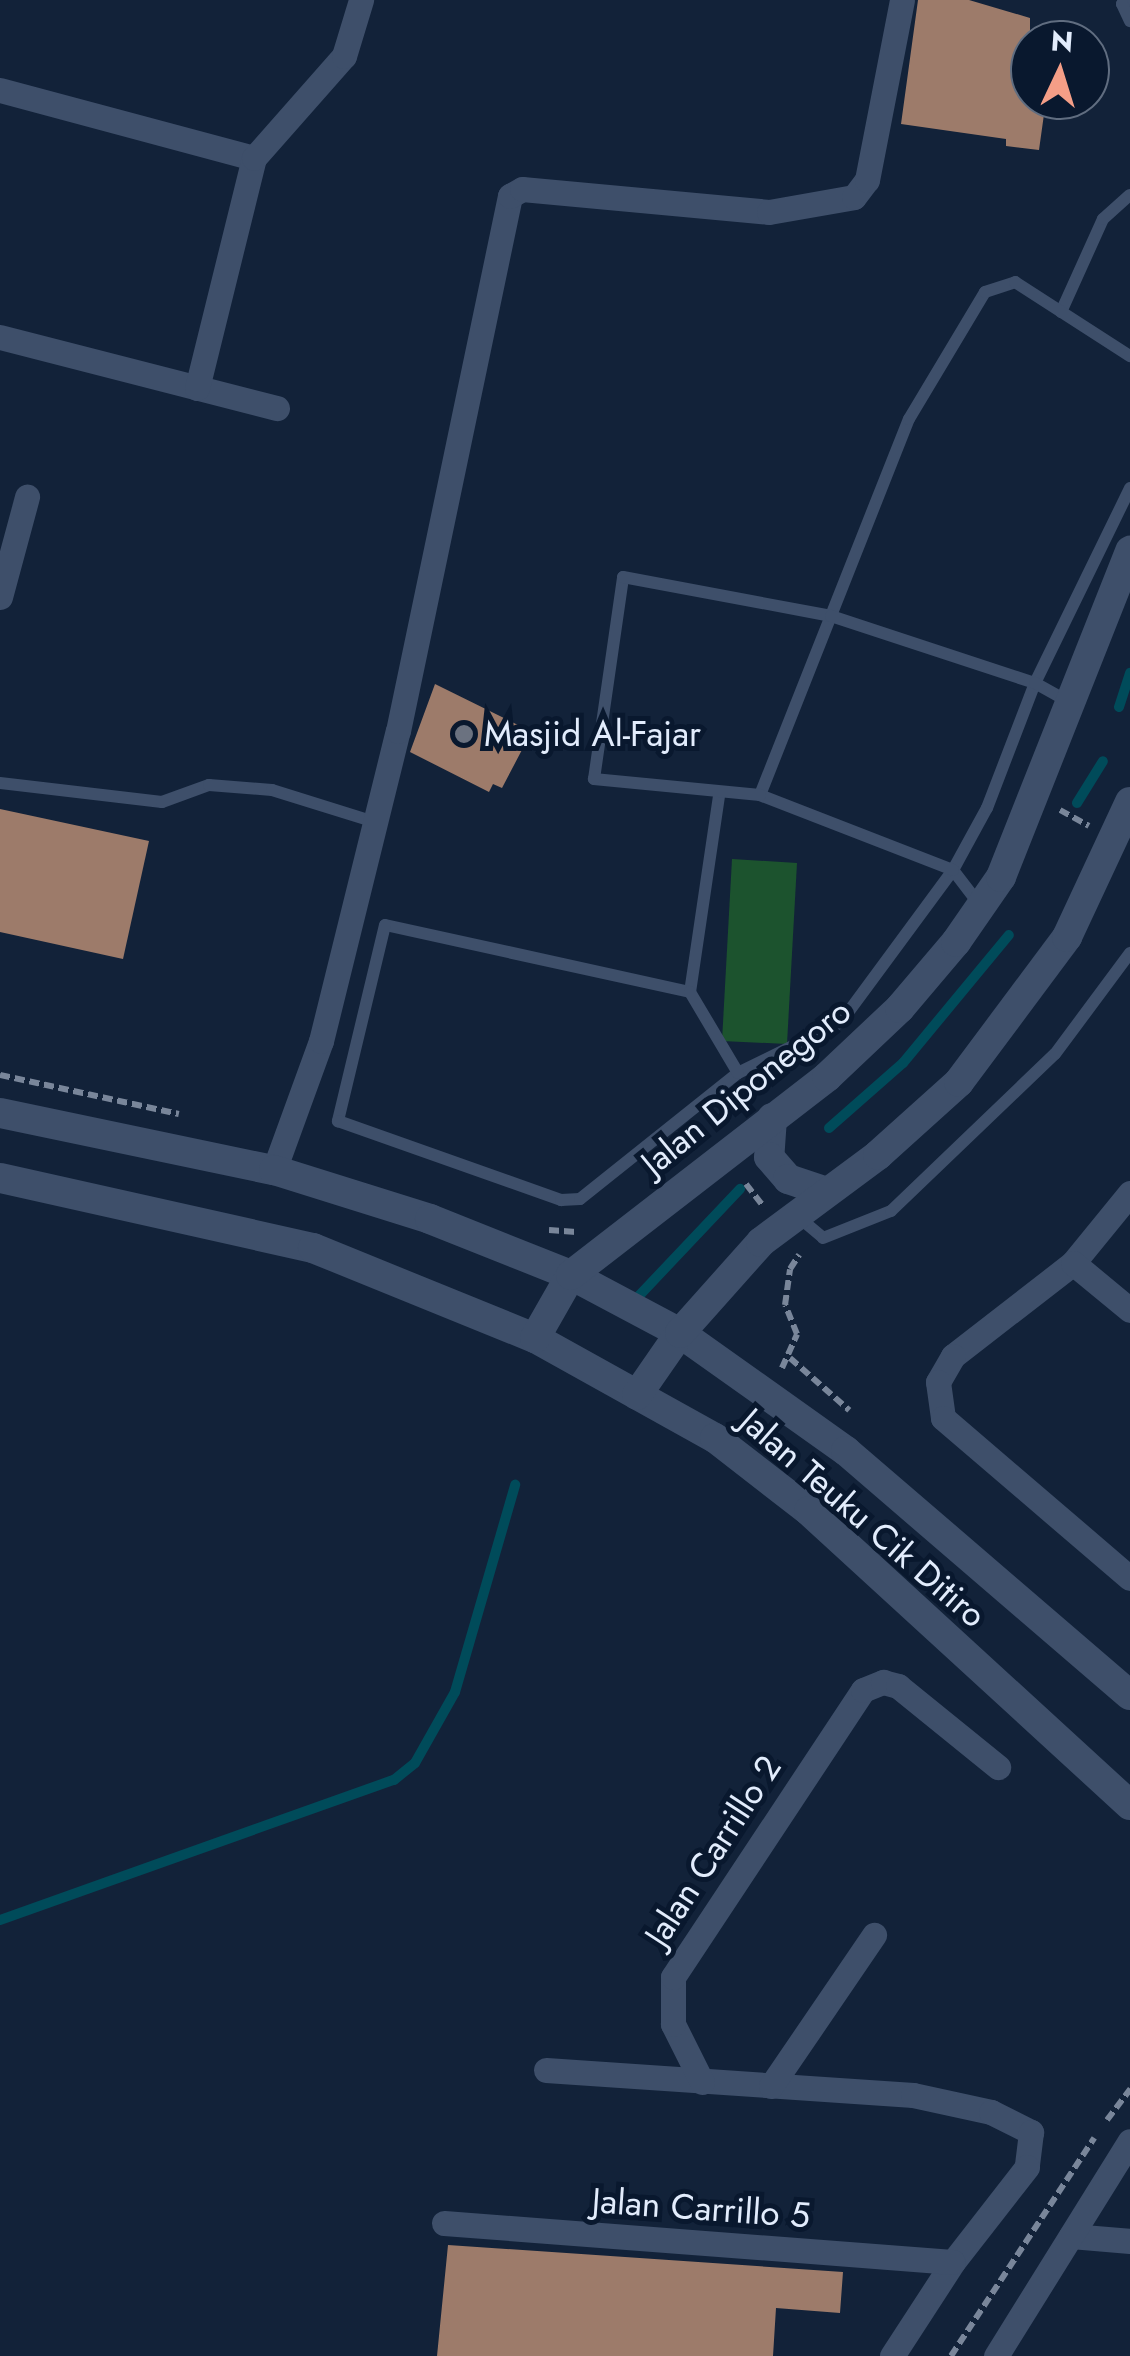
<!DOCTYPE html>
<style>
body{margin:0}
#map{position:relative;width:1130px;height:2356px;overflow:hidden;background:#122239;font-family:Jost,sans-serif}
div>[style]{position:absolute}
.forest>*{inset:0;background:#1c532e}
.stream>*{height:10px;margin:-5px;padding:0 5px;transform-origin:5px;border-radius:5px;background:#004b5a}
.building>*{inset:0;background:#9d7b6a}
.path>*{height:6px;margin-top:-3px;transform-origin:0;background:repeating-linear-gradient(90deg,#79869a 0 10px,transparent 0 15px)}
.lane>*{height:12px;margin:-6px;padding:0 6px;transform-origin:6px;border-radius:6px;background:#3e4f6a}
.street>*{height:25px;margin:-12.5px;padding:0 12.5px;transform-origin:12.5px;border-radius:12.5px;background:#3e4f6a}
.secondary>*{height:30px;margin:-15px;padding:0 15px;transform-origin:15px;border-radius:15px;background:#3e4f6a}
.dots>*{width:28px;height:28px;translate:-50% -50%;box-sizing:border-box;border:5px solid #09182e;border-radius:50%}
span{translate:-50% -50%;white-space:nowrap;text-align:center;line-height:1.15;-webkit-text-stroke:10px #09182e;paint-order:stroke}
.poi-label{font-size:35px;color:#e2ecfc}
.left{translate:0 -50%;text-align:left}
.street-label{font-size:35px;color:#e2ecfc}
.north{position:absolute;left:1010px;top:20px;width:100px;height:100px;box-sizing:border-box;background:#09182e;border:2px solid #606d80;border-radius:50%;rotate:4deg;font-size:28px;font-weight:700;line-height:40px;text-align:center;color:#e2ecfc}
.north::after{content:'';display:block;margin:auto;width:35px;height:45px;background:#f49e87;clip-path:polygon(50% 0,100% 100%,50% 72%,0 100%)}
</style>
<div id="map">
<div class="forest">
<div style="clip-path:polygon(732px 859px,797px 863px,787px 1044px,722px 1041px)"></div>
</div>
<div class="stream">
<div style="left:1119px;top:707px;width:36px;rotate:-72deg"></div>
<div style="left:1077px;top:803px;width:49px;rotate:-58.2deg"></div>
<div style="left:829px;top:1128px;width:98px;rotate:-41.3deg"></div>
<div style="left:903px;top:1063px;width:166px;rotate:-50.4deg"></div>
<div style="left:635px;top:1300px;width:153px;rotate:-46.6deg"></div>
<div style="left:0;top:1920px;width:418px;rotate:-19.6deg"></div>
<div style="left:394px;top:1780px;width:27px;rotate:-39deg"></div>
<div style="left:415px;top:1763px;width:81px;rotate:-60.6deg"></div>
<div style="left:455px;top:1692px;width:216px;rotate:-73.8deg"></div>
</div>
<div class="building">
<div style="clip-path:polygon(918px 0,969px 0,1030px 18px,1030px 100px,1046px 100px,1039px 150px,1006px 146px,1006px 139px,901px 124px)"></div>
<div style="clip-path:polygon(435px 684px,522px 727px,514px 742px,524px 746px,502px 788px,493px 784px,489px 792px,410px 752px)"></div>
<div style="clip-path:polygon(0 809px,149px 841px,123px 959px,0 932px)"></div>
<div style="clip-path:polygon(448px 2245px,843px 2272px,840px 2313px,776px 2308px,773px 2356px,437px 2356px)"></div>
</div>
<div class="path">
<div style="left:1060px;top:810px;width:33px;rotate:29deg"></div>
<div style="left:0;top:1075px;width:183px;rotate:12.3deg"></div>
<div style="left:746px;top:1184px;width:28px;rotate:52deg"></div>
<div style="left:549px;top:1230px;width:27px;rotate:4deg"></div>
<div style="left:790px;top:1358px;width:79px;rotate:41.4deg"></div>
<div style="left:782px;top:1368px;width:37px;rotate:-66deg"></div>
<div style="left:797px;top:1334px;width:31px;rotate:-112deg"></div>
<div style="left:785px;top:1305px;width:36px;rotate:-82deg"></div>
<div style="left:790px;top:1269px;width:17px;rotate:-57deg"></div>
<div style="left:1107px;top:2120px;width:39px;rotate:-53deg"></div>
<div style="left:951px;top:2356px;width:261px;rotate:-56.7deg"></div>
</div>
<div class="lane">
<div style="left:1130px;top:0;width:9px;rotate:153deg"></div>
<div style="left:1122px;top:4px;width:19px;rotate:65deg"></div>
<div style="left:1061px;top:312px;width:102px;rotate:-65.7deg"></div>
<div style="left:1103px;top:219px;width:36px;rotate:-42deg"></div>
<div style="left:0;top:783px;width:163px;rotate:6.7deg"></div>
<div style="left:162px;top:802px;width:50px;rotate:-19.9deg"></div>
<div style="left:209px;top:785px;width:63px;rotate:4.5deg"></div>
<div style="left:272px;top:790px;width:108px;rotate:17.3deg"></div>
<div style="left:760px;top:795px;width:404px;rotate:-68.4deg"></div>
<div style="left:909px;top:419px;width:148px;rotate:-59.1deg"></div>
<div style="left:985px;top:292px;width:32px;rotate:-18deg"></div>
<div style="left:1015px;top:282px;width:137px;rotate:32.8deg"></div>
<div style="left:719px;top:796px;width:198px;rotate:98.4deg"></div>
<div style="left:690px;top:992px;width:312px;rotate:-167.6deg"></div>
<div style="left:385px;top:925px;width:202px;rotate:103.5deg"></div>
<div style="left:338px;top:1121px;width:237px;rotate:19.5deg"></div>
<div style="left:561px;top:1200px;width:19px;rotate:-3deg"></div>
<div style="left:580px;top:1199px;width:202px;rotate:-38.6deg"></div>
<div style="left:738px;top:1073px;width:115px;rotate:-26.3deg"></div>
<div style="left:841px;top:1022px;width:189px;rotate:-53.6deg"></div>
<div style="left:953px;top:870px;width:71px;rotate:-61.3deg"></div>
<div style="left:987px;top:808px;width:134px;rotate:-69deg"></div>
<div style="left:1035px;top:683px;width:217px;rotate:-64deg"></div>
<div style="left:979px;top:904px;width:43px;rotate:-127.4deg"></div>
<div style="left:953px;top:870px;width:207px;rotate:-158.8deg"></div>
<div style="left:760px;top:795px;width:167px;rotate:-174.5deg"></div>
<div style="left:594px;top:779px;width:204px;rotate:-81.8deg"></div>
<div style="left:623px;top:577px;width:212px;rotate:10.6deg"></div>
<div style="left:831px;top:616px;width:215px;rotate:18.2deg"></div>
<div style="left:1035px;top:683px;width:38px;rotate:29deg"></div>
<div style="left:690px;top:992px;width:94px;rotate:59.3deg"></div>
<div style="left:796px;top:1215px;width:35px;rotate:40deg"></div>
<div style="left:823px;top:1238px;width:73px;rotate:-21.7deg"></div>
<div style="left:891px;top:1211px;width:227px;rotate:-43.8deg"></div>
<div style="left:1055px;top:1054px;width:126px;rotate:-53.4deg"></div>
</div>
<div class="street">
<div style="left:0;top:90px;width:263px;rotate:15deg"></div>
<div style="left:0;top:337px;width:286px;rotate:14.4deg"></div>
<div style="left:197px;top:388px;width:237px;rotate:-76.1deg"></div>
<div style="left:254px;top:158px;width:136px;rotate:-48.6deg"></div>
<div style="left:344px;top:56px;width:59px;rotate:-73.1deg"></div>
<div style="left:0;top:597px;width:104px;rotate:-74.9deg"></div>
<div style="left:274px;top:1170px;width:137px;rotate:-70deg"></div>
<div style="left:321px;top:1041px;width:319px;rotate:-76.1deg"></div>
<div style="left:398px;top:731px;width:547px;rotate:-78.18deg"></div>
<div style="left:510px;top:196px;width:14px;rotate:-30deg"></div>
<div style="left:522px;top:189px;width:248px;rotate:5.3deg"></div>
<div style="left:769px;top:212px;width:86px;rotate:-10deg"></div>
<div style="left:854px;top:197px;width:21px;rotate:-53deg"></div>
<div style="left:867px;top:180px;width:183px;rotate:-79deg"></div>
<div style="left:1130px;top:1193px;width:90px;rotate:129.2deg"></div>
<div style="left:1073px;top:1263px;width:152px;rotate:142.2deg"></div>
<div style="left:953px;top:1356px;width:30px;rotate:120deg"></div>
<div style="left:938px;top:1382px;width:36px;rotate:82deg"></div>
<div style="left:943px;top:1418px;width:246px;rotate:40.6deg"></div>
<div style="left:1073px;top:1263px;width:74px;rotate:39.5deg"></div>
<div style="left:546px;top:2070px;width:368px;rotate:3.9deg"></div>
<div style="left:913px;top:2095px;width:80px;rotate:12.3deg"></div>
<div style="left:991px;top:2112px;width:45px;rotate:26.6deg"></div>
<div style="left:1031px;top:2132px;width:35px;rotate:97deg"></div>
<div style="left:1027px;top:2167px;width:120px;rotate:127.9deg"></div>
<div style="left:953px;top:2262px;width:112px;rotate:123deg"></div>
<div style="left:702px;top:2082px;width:65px;rotate:-116.6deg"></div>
<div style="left:673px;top:2024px;width:47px;rotate:-90deg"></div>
<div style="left:673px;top:1977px;width:344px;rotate:-56.5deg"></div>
<div style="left:863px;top:1690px;width:22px;rotate:-22deg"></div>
<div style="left:883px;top:1682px;width:16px;rotate:15deg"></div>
<div style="left:898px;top:1686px;width:129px;rotate:39deg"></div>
<div style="left:771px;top:2086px;width:183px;rotate:-55.7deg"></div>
<div style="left:444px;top:2223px;width:510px;rotate:4.38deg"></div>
<div style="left:1071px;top:2236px;width:59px;rotate:4.8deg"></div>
<div style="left:996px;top:2356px;width:253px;rotate:-58.1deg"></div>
</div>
<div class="secondary">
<div style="left:0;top:1113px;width:280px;rotate:11.8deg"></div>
<div style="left:274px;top:1170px;width:164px;rotate:17.4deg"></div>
<div style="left:430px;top:1219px;width:152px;rotate:21.7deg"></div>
<div style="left:571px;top:1275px;width:123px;rotate:28deg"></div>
<div style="left:680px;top:1333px;width:204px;rotate:35.4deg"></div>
<div style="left:846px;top:1451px;width:374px;rotate:40.7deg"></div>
<div style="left:772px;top:1118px;width:39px;rotate:94deg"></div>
<div style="left:769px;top:1157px;width:29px;rotate:49deg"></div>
<div style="left:788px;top:1179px;width:41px;rotate:18.4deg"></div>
<div style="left:0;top:1178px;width:321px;rotate:12.6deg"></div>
<div style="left:313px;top:1248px;width:240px;rotate:22.1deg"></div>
<div style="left:535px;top:1338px;width:206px;rotate:29.1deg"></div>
<div style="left:715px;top:1438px;width:119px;rotate:37.8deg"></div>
<div style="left:809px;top:1511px;width:435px;rotate:42.5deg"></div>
<div style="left:535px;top:1338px;width:73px;rotate:-60.3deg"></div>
<div style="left:571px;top:1275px;width:324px;rotate:-37.7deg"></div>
<div style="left:827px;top:1077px;width:100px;rotate:-43.4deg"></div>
<div style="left:900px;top:1008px;width:87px;rotate:-49.7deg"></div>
<div style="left:956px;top:942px;width:79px;rotate:-55.3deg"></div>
<div style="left:1001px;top:877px;width:351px;rotate:-68.4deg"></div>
<div style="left:637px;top:1395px;width:75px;rotate:-55.3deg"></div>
<div style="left:680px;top:1333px;width:122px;rotate:-48.3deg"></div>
<div style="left:761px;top:1242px;width:146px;rotate:-36.6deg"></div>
<div style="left:878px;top:1155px;width:109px;rotate:-42deg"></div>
<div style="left:959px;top:1082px;width:181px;rotate:-53.3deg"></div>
<div style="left:1067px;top:937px;width:149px;rotate:-65deg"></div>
</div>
<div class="dots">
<div style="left:464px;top:734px;background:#6b7280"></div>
</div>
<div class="poi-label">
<span class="left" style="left:484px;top:734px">Masjid Al-Fajar</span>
</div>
<div class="street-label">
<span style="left:746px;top:1087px;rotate:-39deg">Jalan Diponegoro</span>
<span style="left:863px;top:1518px;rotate:41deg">Jalan Teuku Cik Ditiro</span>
<span style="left:713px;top:1851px;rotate:-57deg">Jalan Carrillo 2</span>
<span style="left:701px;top:2208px;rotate:4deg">Jalan Carrillo 5</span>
</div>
<div class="north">N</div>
</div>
